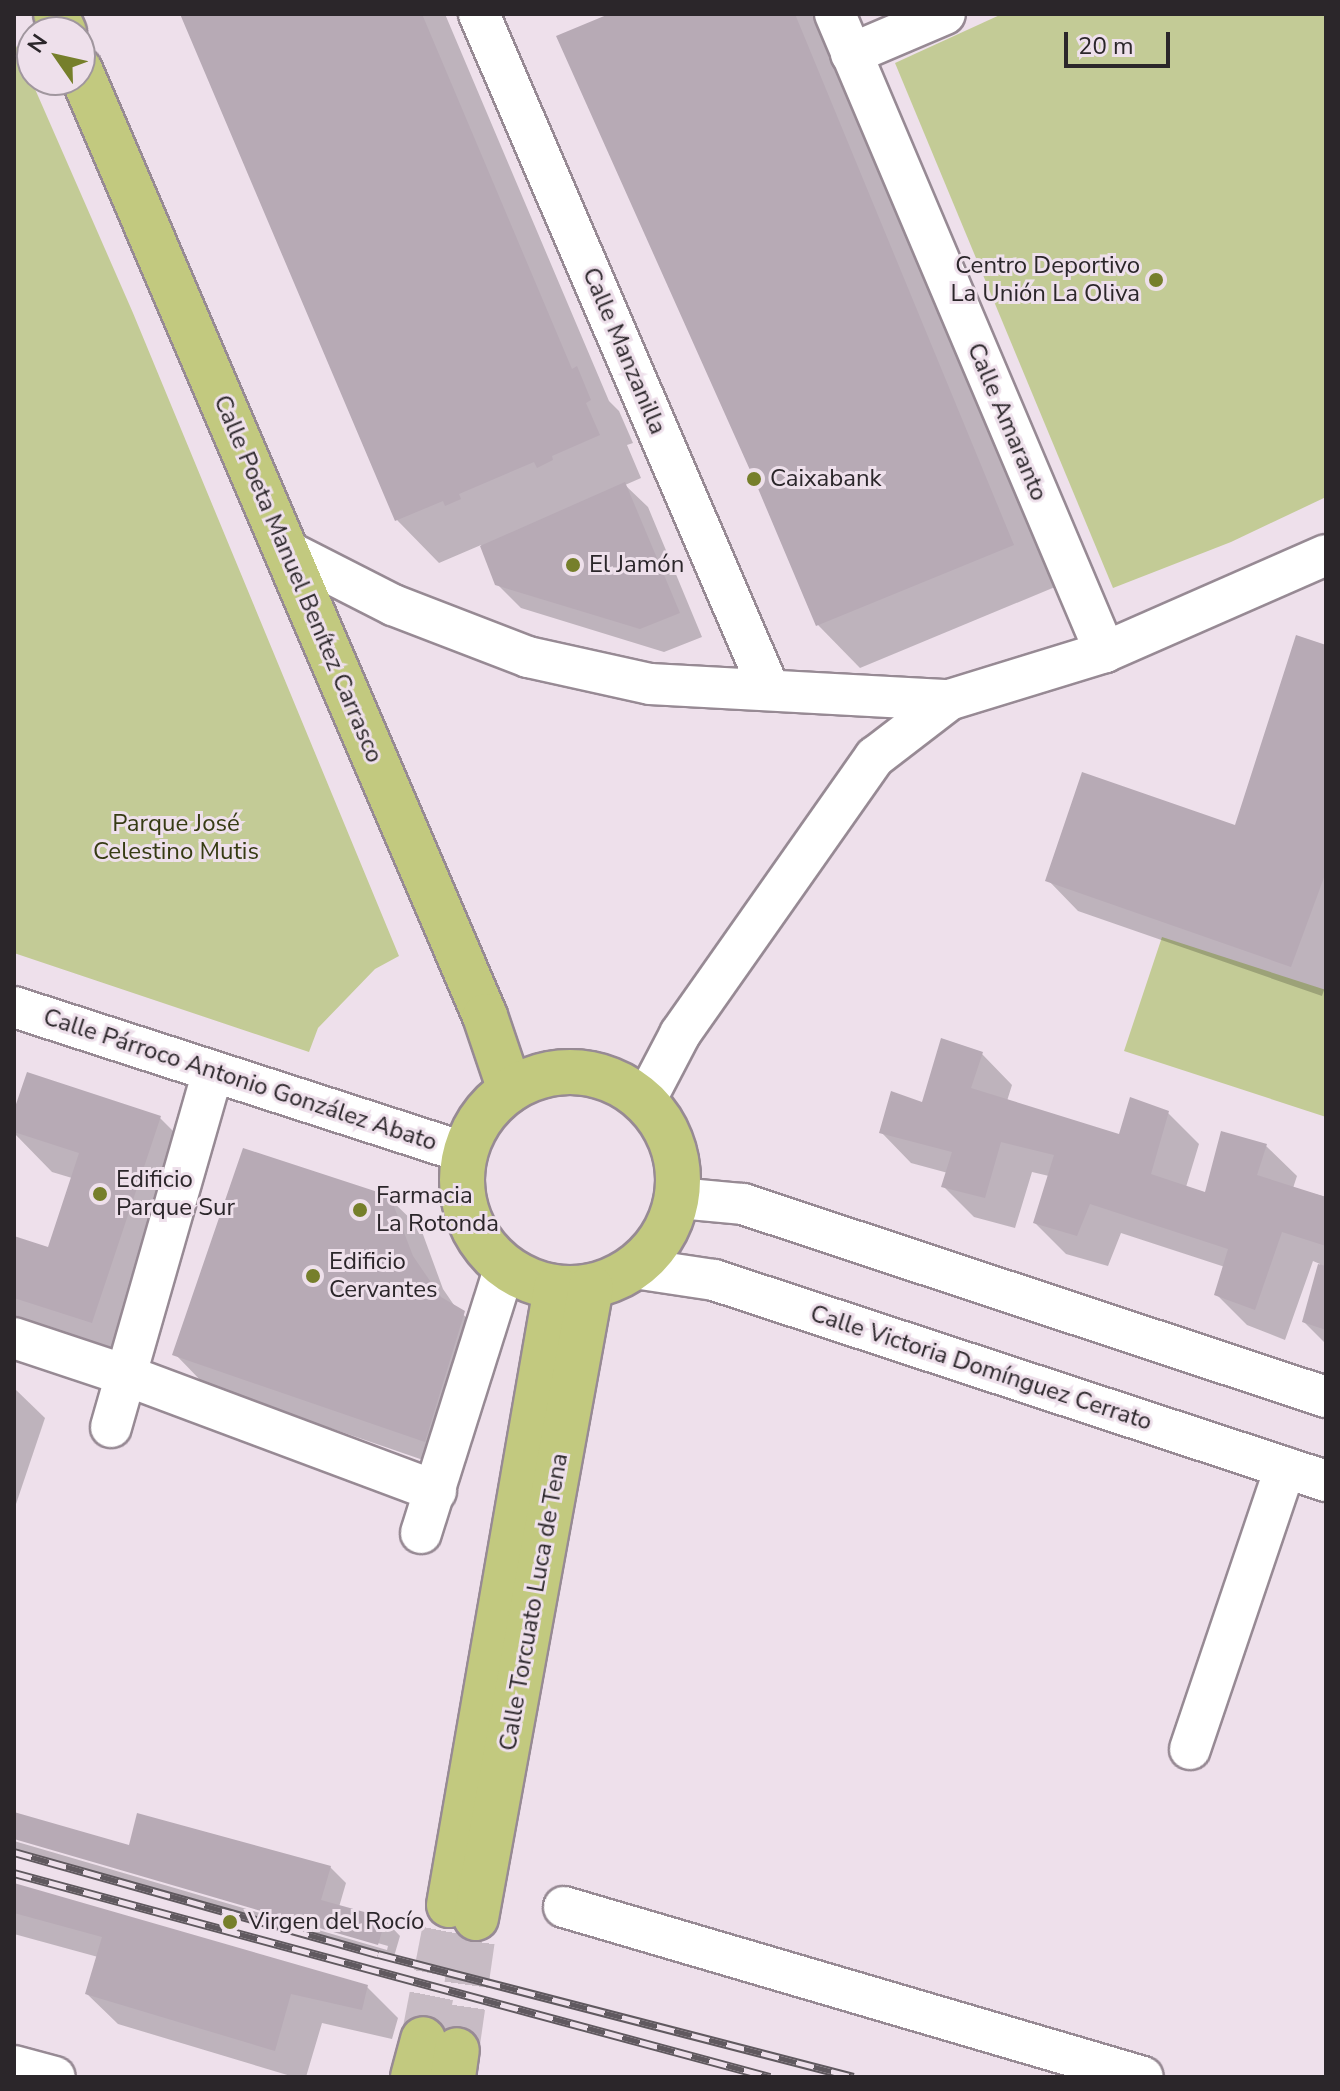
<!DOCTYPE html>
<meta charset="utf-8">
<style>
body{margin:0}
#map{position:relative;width:1340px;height:2091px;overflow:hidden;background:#eee0eb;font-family:"Nunito Sans",sans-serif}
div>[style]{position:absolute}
.green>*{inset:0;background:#c3cb96}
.shadow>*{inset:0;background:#0003}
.building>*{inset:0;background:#b7aab5}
.major-tunnel>*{height:44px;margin-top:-22px;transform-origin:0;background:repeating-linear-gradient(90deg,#c7bbc4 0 44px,transparent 0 66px)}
.roads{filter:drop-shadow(2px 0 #978a94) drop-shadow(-2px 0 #978a94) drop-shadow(0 2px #978a94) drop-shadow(0 -2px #978a94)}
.minor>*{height:40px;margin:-20px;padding:0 20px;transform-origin:20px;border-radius:20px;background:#fff}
.major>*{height:44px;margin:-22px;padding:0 22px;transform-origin:22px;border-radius:22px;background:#c2c97f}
.major>.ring{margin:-22px;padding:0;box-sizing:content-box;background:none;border:44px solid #c2c97f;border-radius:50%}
.rail>*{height:9px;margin-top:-4.5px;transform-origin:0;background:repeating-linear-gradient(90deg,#eee0eb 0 18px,#60595f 0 36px);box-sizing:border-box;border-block:2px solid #60595f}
.dots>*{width:22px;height:22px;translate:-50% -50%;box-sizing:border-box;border:4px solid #eee0eb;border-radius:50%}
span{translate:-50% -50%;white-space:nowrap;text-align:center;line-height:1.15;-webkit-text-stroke:6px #eee0eb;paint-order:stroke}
.poi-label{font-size:24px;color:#2b262a}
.right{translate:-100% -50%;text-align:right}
.left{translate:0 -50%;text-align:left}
.street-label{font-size:24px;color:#2b262a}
.park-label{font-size:24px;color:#363b13}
.frame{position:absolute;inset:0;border:16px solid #2b262a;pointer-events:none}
.north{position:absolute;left:16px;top:16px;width:80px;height:80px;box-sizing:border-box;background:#eee0eb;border:2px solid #a0969e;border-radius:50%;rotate:304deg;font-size:22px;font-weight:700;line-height:32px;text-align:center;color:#2b262a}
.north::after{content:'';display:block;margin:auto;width:28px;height:36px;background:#767f2b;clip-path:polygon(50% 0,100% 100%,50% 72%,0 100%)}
.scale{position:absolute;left:1064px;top:32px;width:106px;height:36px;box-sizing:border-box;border:4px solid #2b262a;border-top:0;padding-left:10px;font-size:24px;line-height:28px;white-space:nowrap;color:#2b262a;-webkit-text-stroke:6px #eee0eb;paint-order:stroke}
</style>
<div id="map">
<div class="green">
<div style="clip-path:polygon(1002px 14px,1326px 14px,1326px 497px,1231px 542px,1113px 588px,895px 63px)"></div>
<div style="clip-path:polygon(14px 41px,133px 313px,399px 956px,375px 969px,318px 1028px,309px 1052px,14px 953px)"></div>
<div style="clip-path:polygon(1162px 937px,1326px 990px,1326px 1117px,1124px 1051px)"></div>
</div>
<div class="shadow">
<div style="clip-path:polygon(182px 14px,445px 14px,609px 401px,619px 411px,633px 443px,627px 445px,641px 478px,625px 485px,648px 507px,702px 637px,664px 652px,521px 608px,497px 584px,481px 545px,439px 563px,397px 520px)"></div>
<div style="clip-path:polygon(614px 14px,819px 14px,1055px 587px,860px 668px,818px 625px)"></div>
<div style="clip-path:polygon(1326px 647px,1326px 984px,1322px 996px,1078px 911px,1048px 880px,1236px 828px)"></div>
<div style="clip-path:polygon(982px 1054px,1012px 1085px,1007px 1101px,1121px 1136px,1168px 1113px,1199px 1144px,1186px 1187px,1206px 1194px,1266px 1146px,1297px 1176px,1293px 1188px,1326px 1197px,1326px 1344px,1304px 1322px,1320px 1264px,1313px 1261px,1285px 1340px,1247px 1325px,1216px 1294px,1225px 1267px,1121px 1233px,1108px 1266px,1066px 1254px,1035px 1223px,1049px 1176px,1032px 1172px,1015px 1228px,974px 1217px,943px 1186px,948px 1173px,911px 1163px,881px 1132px,924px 1104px)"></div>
<div style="clip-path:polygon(14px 1116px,160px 1118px,202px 1160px,135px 1365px,14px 1325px,14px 1238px,49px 1250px,72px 1178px,52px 1172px,14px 1133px)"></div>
<div style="clip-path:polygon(389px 1198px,421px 1229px,443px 1289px,456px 1308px,494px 1343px,455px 1471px,205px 1385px,175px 1354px)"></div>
<div style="clip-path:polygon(14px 1388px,45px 1418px,14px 1510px)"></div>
<div style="clip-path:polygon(14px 1814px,131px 1847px,330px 1867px,346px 1883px,339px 1907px,385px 1920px,400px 1936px,393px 1960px,14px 1849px,14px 1841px,387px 1950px,388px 1946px,14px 1837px)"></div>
<div style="clip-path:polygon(14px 1885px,367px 1987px,398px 2018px,392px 2039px,322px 2023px,306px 2077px,294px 2077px,118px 2024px,87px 1994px,98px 1957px,14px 1934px)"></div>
</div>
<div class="building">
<div style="clip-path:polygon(180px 14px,422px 14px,572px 369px,577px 366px,591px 400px,586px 403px,600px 435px,552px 456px,553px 460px,537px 468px,534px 462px,459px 494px,461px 499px,445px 506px,443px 501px,395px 521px)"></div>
<div style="clip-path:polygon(609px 14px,795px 14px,1014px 545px,816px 626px,754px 479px,556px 36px)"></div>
<div style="clip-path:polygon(625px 482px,680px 613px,640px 629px,495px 585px,480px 546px)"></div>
<div style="clip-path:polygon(1296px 635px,1326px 645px,1326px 872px,1291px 967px,1045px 881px,1082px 772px,1235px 825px)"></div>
<div style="clip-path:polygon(941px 1038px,983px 1052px,971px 1088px,1119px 1134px,1130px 1097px,1169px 1111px,1151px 1174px,1205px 1192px,1221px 1131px,1267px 1144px,1257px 1175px,1326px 1197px,1326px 1246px,1282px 1232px,1255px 1310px,1214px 1295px,1228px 1249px,1090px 1204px,1077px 1236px,1033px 1223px,1054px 1155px,1001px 1142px,985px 1198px,941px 1187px,952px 1152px,879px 1133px,891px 1091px,922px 1102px)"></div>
<div style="clip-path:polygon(27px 1072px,161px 1116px,92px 1323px,14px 1298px,14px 1236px,48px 1247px,79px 1153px,14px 1132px,14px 1110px)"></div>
<div style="clip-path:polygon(243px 1148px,390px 1196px,413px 1256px,441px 1297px,465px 1311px,425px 1442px,172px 1355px)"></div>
<div style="clip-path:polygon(1318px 1264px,1326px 1266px,1326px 1330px,1302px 1322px)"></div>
<div style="clip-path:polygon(14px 1812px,129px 1845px,137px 1813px,331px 1866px,321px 1900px,386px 1918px,378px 1945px,14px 1839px)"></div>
<div style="clip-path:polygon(14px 1883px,368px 1985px,362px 2010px,291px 1994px,275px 2051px,85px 1994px,102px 1937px,14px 1913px)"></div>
</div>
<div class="major-tunnel">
<div style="left:423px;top:2039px;width:136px;rotate:-79deg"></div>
<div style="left:457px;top:2050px;width:133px;rotate:-81.8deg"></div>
</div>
<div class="roads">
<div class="minor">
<div style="left:479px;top:14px;width:735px;rotate:66.75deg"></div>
<div style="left:835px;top:14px;width:693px;rotate:67.06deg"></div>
<div style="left:851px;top:54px;width:102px;rotate:-23.1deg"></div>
<div style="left:287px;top:551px;width:119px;rotate:27deg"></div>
<div style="left:393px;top:605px;width:145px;rotate:21.1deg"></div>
<div style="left:528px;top:657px;width:125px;rotate:12.5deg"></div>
<div style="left:650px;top:684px;width:299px;rotate:3.1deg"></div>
<div style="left:949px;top:700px;width:163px;rotate:-17.1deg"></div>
<div style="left:1105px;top:652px;width:241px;rotate:-23.7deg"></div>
<div style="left:14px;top:1007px;width:474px;rotate:17.9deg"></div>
<div style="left:645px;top:1101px;width:76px;rotate:-62.4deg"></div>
<div style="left:680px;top:1034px;width:339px;rotate:-54.9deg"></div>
<div style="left:875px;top:757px;width:93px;rotate:-37.6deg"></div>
<div style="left:678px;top:1198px;width:65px;rotate:5.3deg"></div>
<div style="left:743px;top:1204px;width:614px;rotate:18.32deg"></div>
<div style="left:634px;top:1268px;width:81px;rotate:8.5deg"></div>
<div style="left:714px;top:1280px;width:644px;rotate:18.18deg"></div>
<div style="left:14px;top:1338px;width:117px;rotate:18.4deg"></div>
<div style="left:125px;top:1375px;width:332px;rotate:20.5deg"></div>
<div style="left:111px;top:1427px;width:369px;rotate:-74deg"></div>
<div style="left:421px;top:1533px;width:280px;rotate:-72.5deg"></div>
<div style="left:1190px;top:1749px;width:297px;rotate:-71.3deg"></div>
<div style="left:564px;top:1907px;width:603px;rotate:16.36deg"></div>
<div style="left:14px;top:2066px;width:42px;rotate:15deg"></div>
</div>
<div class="major">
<div style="left:56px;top:14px;width:20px;rotate:66deg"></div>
<div style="left:80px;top:70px;width:1029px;rotate:66.82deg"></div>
<div style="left:485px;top:1016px;width:78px;rotate:71.3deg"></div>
<div class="ring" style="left:462px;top:1072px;width:172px;height:172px"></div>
<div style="left:449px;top:1905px;width:626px;rotate:-80.16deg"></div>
<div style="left:476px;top:1918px;width:641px;rotate:-79.67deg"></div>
<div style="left:413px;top:2077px;width:39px;rotate:-75deg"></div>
<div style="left:453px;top:2077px;width:27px;rotate:-82deg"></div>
</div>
</div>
<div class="rail">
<div style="left:14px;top:1852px;width:378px;rotate:15.7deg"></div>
<div style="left:378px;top:1954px;width:491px;rotate:14.5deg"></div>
<div style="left:14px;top:1873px;width:783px;rotate:15.1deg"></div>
</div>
<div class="dots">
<div style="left:1156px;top:280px;background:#767f2b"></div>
<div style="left:754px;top:479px;background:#767f2b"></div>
<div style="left:573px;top:565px;background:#767f2b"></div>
<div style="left:100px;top:1194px;background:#767f2b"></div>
<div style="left:360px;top:1210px;background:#767f2b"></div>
<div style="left:313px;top:1276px;background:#767f2b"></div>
<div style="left:230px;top:1922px;background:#767f2b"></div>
</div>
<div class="poi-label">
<span class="right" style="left:1140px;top:280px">Centro Deportivo<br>La Unión La Oliva</span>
<span class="left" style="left:770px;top:479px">Caixabank</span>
<span class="left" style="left:589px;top:565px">El Jamón</span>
<span class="left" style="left:116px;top:1194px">Edificio<br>Parque Sur</span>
<span class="left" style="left:376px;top:1210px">Farmacia<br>La Rotonda</span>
<span class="left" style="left:329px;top:1276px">Edificio<br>Cervantes</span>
<span class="left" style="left:248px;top:1922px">Virgen del Rocío</span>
</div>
<div class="street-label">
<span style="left:624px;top:351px;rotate:67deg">Calle Manzanilla</span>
<span style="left:1007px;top:422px;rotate:67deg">Calle Amaranto</span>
<span style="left:298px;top:579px;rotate:67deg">Calle Poeta Manuel Benítez Carrasco</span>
<span style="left:240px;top:1080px;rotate:18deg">Calle Párroco Antonio González Abato</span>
<span style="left:981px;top:1368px;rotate:18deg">Calle Victoria Domínguez Cerrato</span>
<span style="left:534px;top:1602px;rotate:-80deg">Calle Torcuato Luca de Tena</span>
</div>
<div class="park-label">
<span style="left:176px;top:838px">Parque José<br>Celestino Mutis</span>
</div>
<div class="frame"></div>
<div class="north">N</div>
<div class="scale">20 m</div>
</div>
